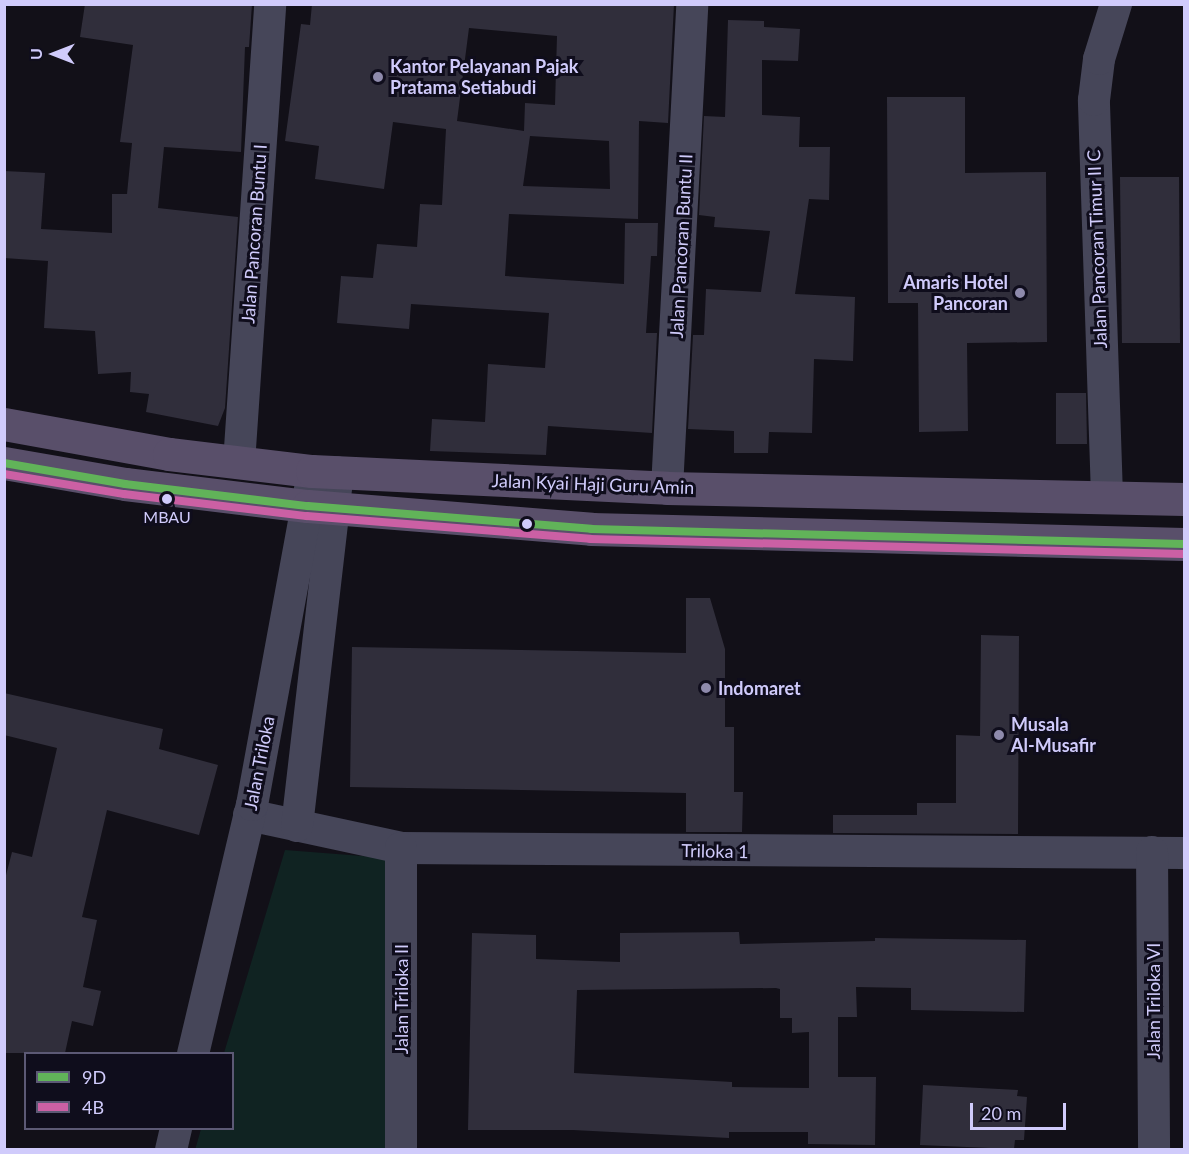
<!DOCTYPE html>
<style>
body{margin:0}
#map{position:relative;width:1189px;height:1154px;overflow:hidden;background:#121018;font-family:Lato,sans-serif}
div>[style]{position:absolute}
.green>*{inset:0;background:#102322}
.building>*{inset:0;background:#302e3b}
.street>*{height:32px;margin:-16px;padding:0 16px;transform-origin:16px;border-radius:16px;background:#464659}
.primary>*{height:33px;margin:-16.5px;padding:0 16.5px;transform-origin:16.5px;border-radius:16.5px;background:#594f6a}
.bus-1>*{height:8px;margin:-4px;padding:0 4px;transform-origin:4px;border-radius:4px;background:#61b359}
.bus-2>*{height:8px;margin:-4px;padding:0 4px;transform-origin:4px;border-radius:4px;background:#cb60a4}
.dots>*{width:16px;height:16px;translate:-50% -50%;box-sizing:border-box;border:3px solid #0f0d1c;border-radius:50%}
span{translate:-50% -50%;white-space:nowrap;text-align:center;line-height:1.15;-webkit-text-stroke:6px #0f0d1c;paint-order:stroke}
.bus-label{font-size:16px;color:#d0cbfb}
.poi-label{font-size:18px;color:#d0cbfb;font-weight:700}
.left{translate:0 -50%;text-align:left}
.right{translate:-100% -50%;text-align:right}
.street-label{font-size:18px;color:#d0cbfb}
.frame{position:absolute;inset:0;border:6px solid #d0cbfb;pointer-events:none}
.legend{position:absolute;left:24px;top:1052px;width:210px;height:78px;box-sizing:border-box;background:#0f0d1c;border:2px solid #5c5975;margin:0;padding:8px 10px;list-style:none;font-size:18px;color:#d0cbfb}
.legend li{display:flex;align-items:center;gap:12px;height:30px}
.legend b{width:30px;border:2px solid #5c5975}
.north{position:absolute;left:24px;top:24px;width:60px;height:60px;-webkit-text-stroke:4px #0f0d1c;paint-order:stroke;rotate:270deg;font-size:16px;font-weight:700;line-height:24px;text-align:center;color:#d0cbfb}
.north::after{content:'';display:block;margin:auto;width:21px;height:27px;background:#d0cbfb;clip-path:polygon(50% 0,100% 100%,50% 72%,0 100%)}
.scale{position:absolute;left:970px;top:1103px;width:96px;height:27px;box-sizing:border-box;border:3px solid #d0cbfb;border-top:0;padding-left:8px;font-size:18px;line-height:21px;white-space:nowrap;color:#d0cbfb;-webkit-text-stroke:4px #0f0d1c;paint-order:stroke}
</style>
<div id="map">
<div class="green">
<div style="clip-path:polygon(285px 850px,388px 858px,414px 1149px,195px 1150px,201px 1129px,232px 1128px,232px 1054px,224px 1053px)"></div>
</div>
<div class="building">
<div style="clip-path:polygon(85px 4px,252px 4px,249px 47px,245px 47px,241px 152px,164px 147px,158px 208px,238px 217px,225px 408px,218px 426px,146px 412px,149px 394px,130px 392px,131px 372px,98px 374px,95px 331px,44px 328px,48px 261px,4px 258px,4px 171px,45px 173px,41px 229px,112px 233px,112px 194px,127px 194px,132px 143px,120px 142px,133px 45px,80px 37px)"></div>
<div style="clip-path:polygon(evenodd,312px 4px,674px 4px,668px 123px,639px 121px,638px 219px,509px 214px,505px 276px,624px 284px,625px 223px,658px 223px,657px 256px,651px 256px,646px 333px,657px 333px,652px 433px,548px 426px,546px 455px,430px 451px,432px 419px,485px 422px,488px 364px,545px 368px,549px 313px,411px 304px,409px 329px,337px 323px,341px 276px,373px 278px,377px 244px,417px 247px,420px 204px,442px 205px,446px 129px,393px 122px,384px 189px,315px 179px,319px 146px,285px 141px,301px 24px,310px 25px,312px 4px,469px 28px,557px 36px,555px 105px,525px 103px,524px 131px,457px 121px,469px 28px,312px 4px,530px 136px,609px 141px,610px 189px,523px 186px,530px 136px)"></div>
<div style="clip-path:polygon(728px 20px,764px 21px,764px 27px,800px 29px,798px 61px,762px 60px,762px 115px,800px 117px,799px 147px,830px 147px,829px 200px,809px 199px,795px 294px,855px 297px,853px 361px,814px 359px,812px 433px,769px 432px,768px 453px,734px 453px,734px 431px,688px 429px,693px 335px,704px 335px,706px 289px,761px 292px,770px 231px,714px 227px,715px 217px,699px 215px,704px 116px,725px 117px)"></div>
<div style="clip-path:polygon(887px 97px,965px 97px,965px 173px,1046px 172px,1047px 342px,967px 343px,968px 431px,919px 432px,918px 303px,888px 303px)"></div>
<div style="clip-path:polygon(1120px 177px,1179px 177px,1180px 343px,1122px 343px)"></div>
<div style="clip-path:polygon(1056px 393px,1086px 393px,1087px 444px,1056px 444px)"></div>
<div style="clip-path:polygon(686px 598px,710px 598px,725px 649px,725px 727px,734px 727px,734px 792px,743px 792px,742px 832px,686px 832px,686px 793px,350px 787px,352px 647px,686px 653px)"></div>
<div style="clip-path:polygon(981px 635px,1019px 636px,1018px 834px,833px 833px,833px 815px,917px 815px,917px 803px,956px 803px,956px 735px,980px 736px)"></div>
<div style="clip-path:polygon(4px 693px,163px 729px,159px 749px,218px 765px,199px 835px,107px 810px,82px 917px,97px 920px,83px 987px,101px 991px,93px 1026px,72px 1021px,65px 1053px,4px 1053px,4px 883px,12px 852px,32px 857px,57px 748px,4px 735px)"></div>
<div style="clip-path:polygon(evenodd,739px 932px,740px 944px,875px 941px,875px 938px,1026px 940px,1024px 1012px,911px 1010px,911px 988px,856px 987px,857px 1017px,838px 1017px,838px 1077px,876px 1077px,875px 1145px,808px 1144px,808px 1132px,729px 1132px,729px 1138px,573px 1130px,468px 1130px,472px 933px,536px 935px,536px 959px,620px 962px,620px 933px,739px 932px,776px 988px,780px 989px,780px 1018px,792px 1018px,792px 1033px,809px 1032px,809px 1088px,732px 1087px,732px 1082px,574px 1073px,577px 990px,776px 988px)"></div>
<div style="clip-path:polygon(923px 1085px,1018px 1090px,1017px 1096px,1027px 1097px,1024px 1140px,1015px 1140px,1014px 1149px,920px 1145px)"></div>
</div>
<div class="street">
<div style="left:239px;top:463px;width:460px;rotate:-86.1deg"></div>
<div style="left:667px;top:488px;width:485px;rotate:-87deg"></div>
<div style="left:1107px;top:496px;width:396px;rotate:-91.9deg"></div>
<div style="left:1094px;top:100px;width:41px;rotate:-83deg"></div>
<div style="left:1099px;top:59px;width:58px;rotate:-72.8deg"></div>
<div style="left:249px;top:815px;width:156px;rotate:12.2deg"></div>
<div style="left:401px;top:848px;width:783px;rotate:0.37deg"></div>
<div style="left:297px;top:826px;width:356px;rotate:-83.4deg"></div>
<div style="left:1152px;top:852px;width:298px;rotate:89.6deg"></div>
<div style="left:193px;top:1054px;width:256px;rotate:-76.7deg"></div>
<div style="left:252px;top:805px;width:328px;rotate:-79.6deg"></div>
<div style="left:171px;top:1150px;width:23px;rotate:-77deg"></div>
<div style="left:401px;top:1150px;width:302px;rotate:-90deg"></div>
</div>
<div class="primary">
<div style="left:4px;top:424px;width:168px;rotate:10.3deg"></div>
<div style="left:169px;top:454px;width:144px;rotate:6.8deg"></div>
<div style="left:312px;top:471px;width:355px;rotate:2.7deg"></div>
<div style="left:667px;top:488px;width:517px;rotate:1.22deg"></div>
<div style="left:4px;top:463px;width:123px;rotate:9.8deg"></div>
<div style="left:125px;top:484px;width:184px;rotate:6.9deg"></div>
<div style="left:308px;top:506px;width:284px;rotate:4.6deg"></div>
<div style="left:591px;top:529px;width:593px;rotate:1.45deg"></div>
</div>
<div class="bus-1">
<div style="left:4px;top:463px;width:123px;rotate:9.8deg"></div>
<div style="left:125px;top:484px;width:184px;rotate:6.9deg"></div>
<div style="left:308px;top:506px;width:284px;rotate:4.6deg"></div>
<div style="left:591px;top:529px;width:593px;rotate:1.45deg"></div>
</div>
<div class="bus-2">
<div style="left:4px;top:474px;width:122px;rotate:9.5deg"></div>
<div style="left:124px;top:494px;width:184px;rotate:6.9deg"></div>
<div style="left:307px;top:516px;width:284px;rotate:4.6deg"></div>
<div style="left:590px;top:539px;width:594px;rotate:1.45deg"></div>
</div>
<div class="dots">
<div style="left:378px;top:77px;background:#8e8aac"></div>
<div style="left:1020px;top:293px;background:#8e8aac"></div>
<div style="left:167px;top:499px;background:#d0cbfb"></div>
<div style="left:527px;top:524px;background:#d0cbfb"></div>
<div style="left:706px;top:688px;background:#8e8aac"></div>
<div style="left:999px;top:735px;background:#8e8aac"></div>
</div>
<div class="bus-label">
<span style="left:167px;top:517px">MBAU</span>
</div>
<div class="poi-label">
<span class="left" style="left:390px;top:77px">Kantor Pelayanan Pajak<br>Pratama Setiabudi</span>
<span class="right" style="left:1008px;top:293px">Amaris Hotel<br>Pancoran</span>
<span class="left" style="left:718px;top:688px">Indomaret</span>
<span class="left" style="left:1011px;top:735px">Musala<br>Al-Musafir</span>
</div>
<div class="street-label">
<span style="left:254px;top:234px;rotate:-86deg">Jalan Pancoran Buntu I</span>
<span style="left:681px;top:246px;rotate:-87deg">Jalan Pancoran Buntu II</span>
<span style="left:1097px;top:249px;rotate:-92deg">Jalan Pancoran Timur II C</span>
<span style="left:593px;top:484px;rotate:2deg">Jalan Kyai Haji Guru Amin</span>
<span style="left:259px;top:763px;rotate:-79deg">Jalan Triloka</span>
<span style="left:715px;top:851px;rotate:1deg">Triloka 1</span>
<span style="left:401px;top:999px;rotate:-90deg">Jalan Triloka II</span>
<span style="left:1153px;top:1001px;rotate:-90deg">Jalan Triloka VI</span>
</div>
<div class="frame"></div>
<ul class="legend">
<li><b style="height:8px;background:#61b359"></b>9D</li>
<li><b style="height:8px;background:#cb60a4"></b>4B</li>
</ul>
<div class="north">U</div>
<div class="scale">20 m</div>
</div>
